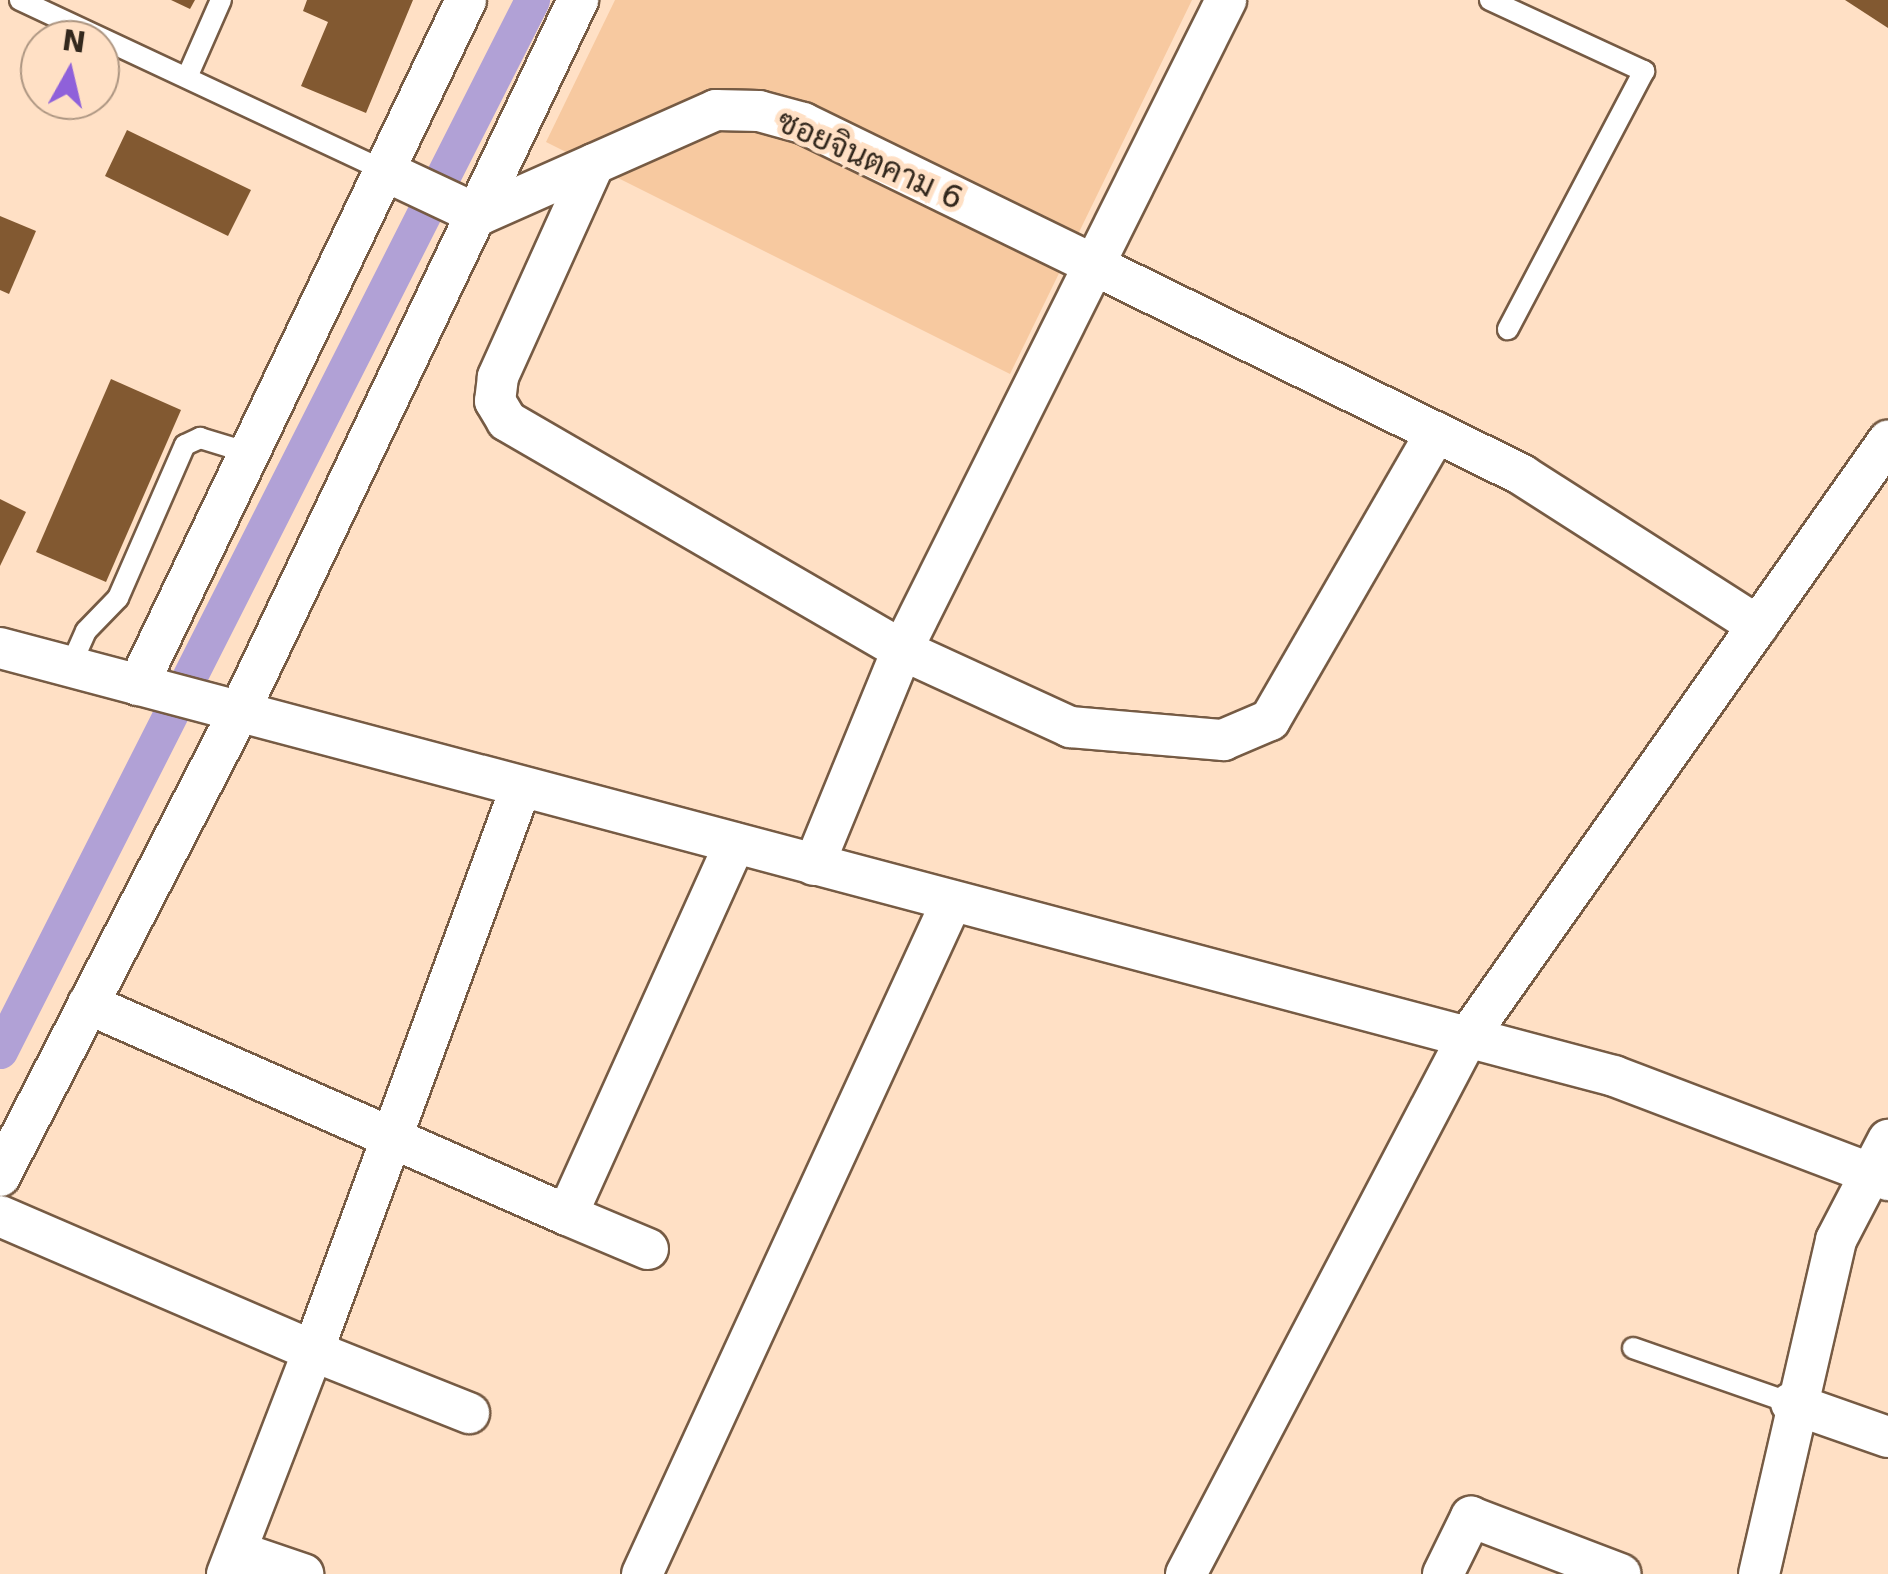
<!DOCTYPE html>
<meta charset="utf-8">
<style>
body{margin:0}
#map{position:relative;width:1888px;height:1574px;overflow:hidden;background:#ffe0c5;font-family:"DejaVu Sans",Sarabun,sans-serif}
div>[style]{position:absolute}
.green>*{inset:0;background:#f7c9a0}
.canal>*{height:35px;margin:-17.5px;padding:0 17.5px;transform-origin:17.5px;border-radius:17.5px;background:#b1a1d6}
.building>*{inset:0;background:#825931}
.roads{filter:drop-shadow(2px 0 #765b44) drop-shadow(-2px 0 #765b44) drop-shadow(0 2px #765b44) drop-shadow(0 -2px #765b44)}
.service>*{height:20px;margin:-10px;padding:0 10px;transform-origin:10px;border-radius:10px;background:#fff}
.minor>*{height:40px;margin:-20px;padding:0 20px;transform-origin:20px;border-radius:20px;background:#fff}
span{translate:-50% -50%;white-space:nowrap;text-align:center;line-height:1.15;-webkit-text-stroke:10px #ffe0c5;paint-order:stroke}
.street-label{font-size:32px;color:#33281d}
.north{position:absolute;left:20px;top:20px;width:100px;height:100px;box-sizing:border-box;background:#ffe0c5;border:2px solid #ad9682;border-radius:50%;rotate:8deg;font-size:28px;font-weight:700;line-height:40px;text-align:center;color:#33281d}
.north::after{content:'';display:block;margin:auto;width:35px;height:45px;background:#8f61da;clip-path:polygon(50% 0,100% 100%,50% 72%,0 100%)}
</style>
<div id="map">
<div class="green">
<div style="clip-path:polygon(615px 0,1192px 0,1010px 374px,546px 142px)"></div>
</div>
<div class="canal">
<div style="left:0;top:1051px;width:1178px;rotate:-63.15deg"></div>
</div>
<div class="building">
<div style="clip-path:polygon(171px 0,195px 0,190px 9px)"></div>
<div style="clip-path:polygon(307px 0,413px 0,366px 113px,301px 86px,328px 22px,303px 11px)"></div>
<div style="clip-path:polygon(1845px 0,1888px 0,1888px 28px)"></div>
<div style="clip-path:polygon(127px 130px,251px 190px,228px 236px,105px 176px)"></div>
<div style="clip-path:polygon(0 216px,36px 231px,9px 294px,0 290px)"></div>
<div style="clip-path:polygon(111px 379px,181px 410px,106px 582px,36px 552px)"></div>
<div style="clip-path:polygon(0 499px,26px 512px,0 566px)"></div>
</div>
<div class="roads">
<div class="service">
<div style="left:20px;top:0;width:405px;rotate:25.1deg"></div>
<div style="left:1490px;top:0;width:170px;rotate:24.8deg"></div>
<div style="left:1644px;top:71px;width:292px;rotate:117.8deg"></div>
<div style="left:188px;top:75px;width:82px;rotate:-66.3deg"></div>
<div style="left:70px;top:667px;width:39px;rotate:-66deg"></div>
<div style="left:86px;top:631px;width:46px;rotate:-45.9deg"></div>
<div style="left:118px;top:598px;width:167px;rotate:-66.4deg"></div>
<div style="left:185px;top:445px;width:17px;rotate:-25deg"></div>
<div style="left:200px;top:438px;width:51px;rotate:17deg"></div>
<div style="left:1633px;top:1348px;width:167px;rotate:19.2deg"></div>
</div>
<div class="minor">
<div style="left:594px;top:164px;width:234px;rotate:114.3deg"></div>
<div style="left:498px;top:377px;width:24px;rotate:97deg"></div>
<div style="left:495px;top:401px;width:23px;rotate:59deg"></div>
<div style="left:507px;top:421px;width:457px;rotate:30.1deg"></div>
<div style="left:902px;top:650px;width:185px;rotate:24.6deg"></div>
<div style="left:1070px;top:727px;width:154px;rotate:4.9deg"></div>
<div style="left:1223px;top:740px;width:51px;rotate:-23.1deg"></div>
<div style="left:1270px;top:720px;width:332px;rotate:-60deg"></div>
<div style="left:387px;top:172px;width:102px;rotate:25.1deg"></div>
<div style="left:479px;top:215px;width:259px;rotate:-23.9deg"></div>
<div style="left:716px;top:110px;width:43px;rotate:1.3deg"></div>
<div style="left:759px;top:111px;width:46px;rotate:15.3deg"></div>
<div style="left:803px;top:123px;width:324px;rotate:26deg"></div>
<div style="left:1094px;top:265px;width:296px;rotate:-63.5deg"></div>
<div style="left:0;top:648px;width:1670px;rotate:14.85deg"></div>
<div style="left:1614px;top:1076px;width:293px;rotate:20.8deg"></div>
<div style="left:138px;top:685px;width:759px;rotate:-64.41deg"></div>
<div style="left:814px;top:865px;width:232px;rotate:-67.7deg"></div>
<div style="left:902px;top:650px;width:430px;rotate:-63.5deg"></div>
<div style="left:1094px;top:265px;width:477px;rotate:26.1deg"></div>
<div style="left:1522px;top:475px;width:280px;rotate:32.6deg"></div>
<div style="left:88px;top:1004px;width:523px;rotate:23.77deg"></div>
<div style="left:0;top:1176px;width:522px;rotate:-62.75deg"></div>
<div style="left:239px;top:712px;width:789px;rotate:-64.54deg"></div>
<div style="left:0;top:1216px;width:341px;rotate:23.3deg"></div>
<div style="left:313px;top:1351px;width:601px;rotate:-69.76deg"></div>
<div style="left:648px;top:1249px;width:88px;rotate:-157.2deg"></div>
<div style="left:567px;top:1215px;width:408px;rotate:-65.7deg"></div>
<div style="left:1791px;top:1403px;width:103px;rotate:19.3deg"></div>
<div style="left:238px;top:1552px;width:69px;rotate:18.7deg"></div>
<div style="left:227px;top:1574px;width:239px;rotate:-68.9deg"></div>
<div style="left:313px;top:1351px;width:168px;rotate:21.7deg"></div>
<div style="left:642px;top:1574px;width:741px;rotate:-65.27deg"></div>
<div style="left:1186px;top:1574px;width:605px;rotate:-62.33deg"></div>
<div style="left:1467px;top:1038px;width:731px;rotate:-54.81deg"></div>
<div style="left:1443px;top:1574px;width:64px;rotate:-63.8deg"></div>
<div style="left:1471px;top:1517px;width:160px;rotate:20.9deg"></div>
<div style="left:1759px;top:1574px;width:343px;rotate:-77deg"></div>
<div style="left:1836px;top:1240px;width:113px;rotate:-62.5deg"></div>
</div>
</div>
<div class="street-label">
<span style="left:870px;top:160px;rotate:24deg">ซอยจินตคาม 6</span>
</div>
<div class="north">N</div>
</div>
